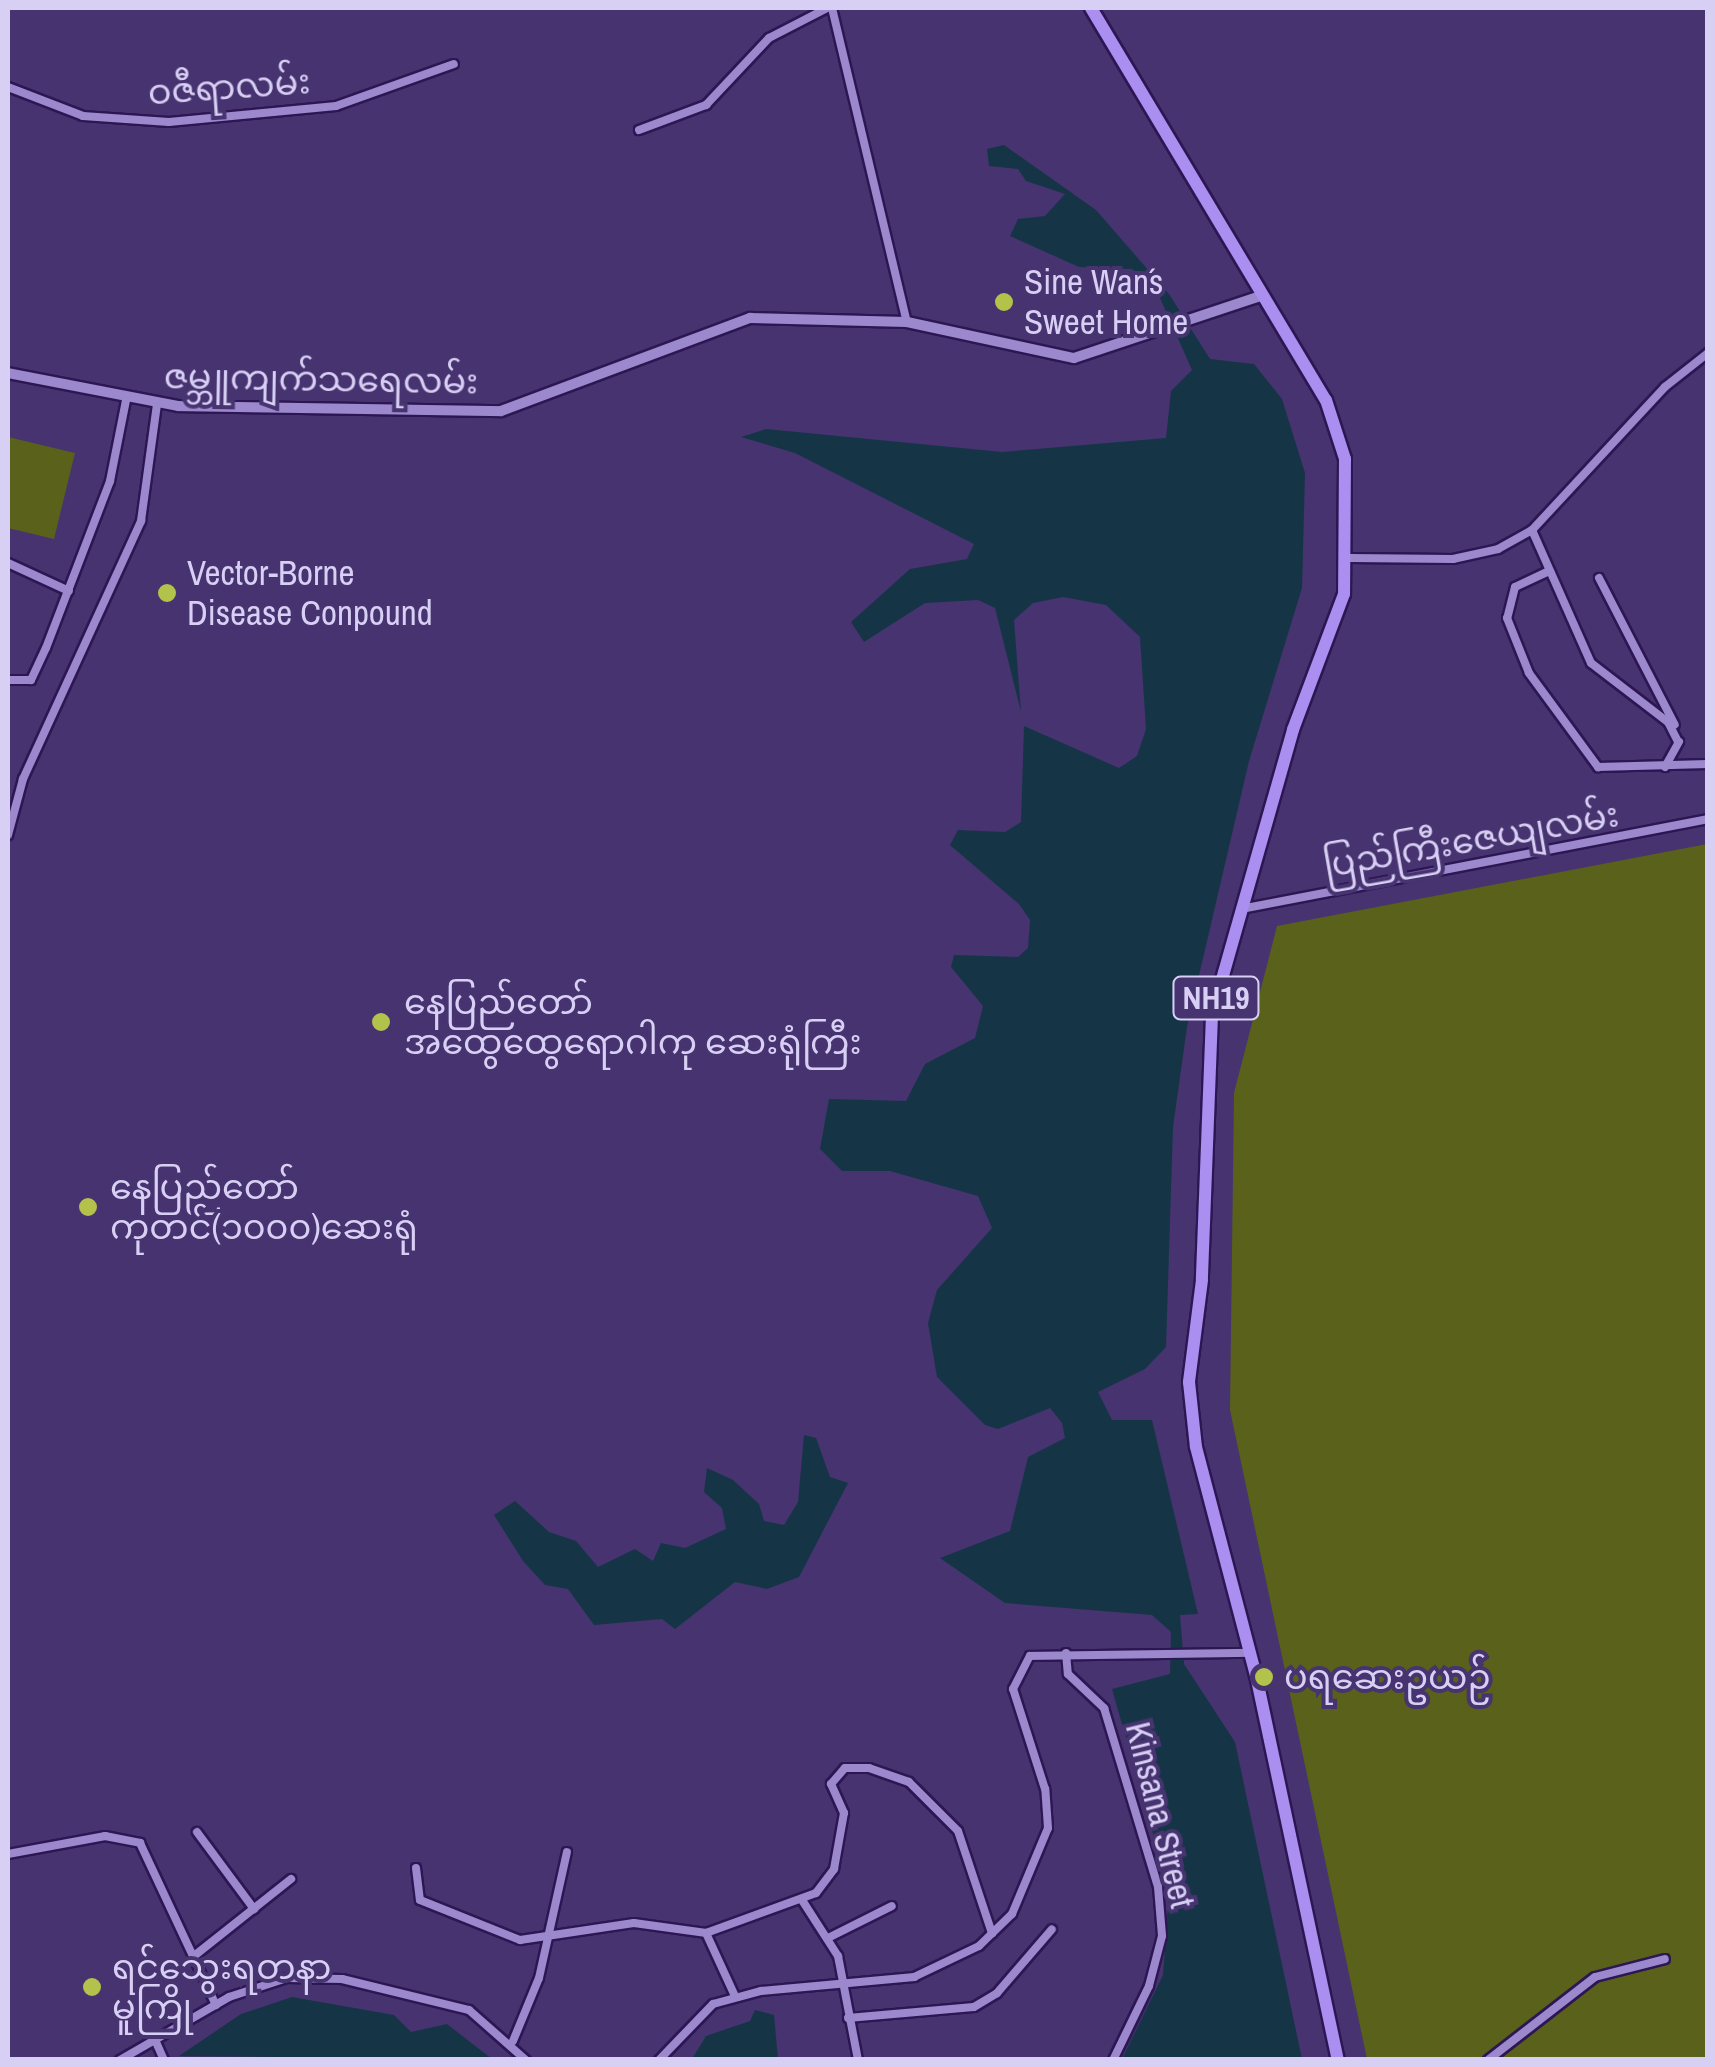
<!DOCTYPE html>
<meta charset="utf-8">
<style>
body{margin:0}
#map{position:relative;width:1715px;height:2067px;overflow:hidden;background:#463370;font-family:"Archivo Narrow","Noto Sans Myanmar",sans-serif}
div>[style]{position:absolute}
.green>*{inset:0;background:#59611a}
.water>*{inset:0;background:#153546}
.roads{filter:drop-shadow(2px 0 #2d1753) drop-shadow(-2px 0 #2d1753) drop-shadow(0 2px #2d1753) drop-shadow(0 -2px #2d1753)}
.minor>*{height:8px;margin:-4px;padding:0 4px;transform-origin:4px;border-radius:4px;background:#9b88cd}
.secondary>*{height:10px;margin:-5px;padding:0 5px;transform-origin:5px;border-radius:5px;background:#9b88cd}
.trunk>*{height:12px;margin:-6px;padding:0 6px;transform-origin:6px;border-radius:6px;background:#aa8ef0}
.dots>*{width:28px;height:28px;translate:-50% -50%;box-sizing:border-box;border:5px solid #463370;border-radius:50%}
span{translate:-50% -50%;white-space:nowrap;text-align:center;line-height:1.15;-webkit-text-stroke:8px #463370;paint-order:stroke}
.shield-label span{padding:2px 8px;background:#463370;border:2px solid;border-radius:8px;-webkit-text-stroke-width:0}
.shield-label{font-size:32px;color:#d8cff4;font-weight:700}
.street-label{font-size:35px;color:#d8cff4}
.poi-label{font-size:35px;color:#d8cff4}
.left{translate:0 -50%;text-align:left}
.frame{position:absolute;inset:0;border:10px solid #d8cff4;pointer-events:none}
</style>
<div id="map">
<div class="green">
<div style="clip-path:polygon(8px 437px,75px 453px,54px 539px,8px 528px)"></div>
<div style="clip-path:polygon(1707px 844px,1707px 2059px,1367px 2059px,1230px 1410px,1234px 1093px,1277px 926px)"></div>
</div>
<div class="water">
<div style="clip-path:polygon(1004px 145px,1096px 210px,1169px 294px,1210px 359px,1254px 364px,1282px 399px,1305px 473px,1302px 588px,1249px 761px,1187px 1027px,1173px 1127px,1166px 1347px,1145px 1369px,1098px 1392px,1112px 1420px,1152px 1420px,1198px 1614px,1180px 1615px,1184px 1664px,1235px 1742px,1302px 2059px,1122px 2059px,1163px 1975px,1169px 1890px,1112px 1689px,1170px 1674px,1171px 1632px,1152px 1615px,1005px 1603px,940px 1558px,1010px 1531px,1028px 1457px,1065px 1438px,1062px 1423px,1050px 1408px,998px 1429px,985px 1425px,937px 1377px,928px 1323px,937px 1290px,992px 1228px,978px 1196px,890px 1171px,842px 1171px,820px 1149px,829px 1099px,906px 1101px,925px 1064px,975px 1038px,983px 1006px,951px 967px,954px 955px,1018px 957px,1028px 948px,1030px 920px,1019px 904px,950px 845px,958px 830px,1005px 832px,1021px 822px,1024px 726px,1119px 768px,1137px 756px,1146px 729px,1140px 637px,1106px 605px,1063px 597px,1033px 603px,1014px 620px,1021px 712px,995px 608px,978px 600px,925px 603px,864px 642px,851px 622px,910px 569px,967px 559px,974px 544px,795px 453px,741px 437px,766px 429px,1002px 452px,1166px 438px,1171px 391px,1192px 370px,1156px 289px,1132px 269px,1079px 267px,1010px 236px,1018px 219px,1045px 216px,1065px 194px,1026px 181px,1018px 169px,989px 166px,987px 149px)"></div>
<div style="clip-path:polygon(804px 1435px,816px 1438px,830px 1477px,848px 1483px,799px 1577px,767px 1589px,735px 1582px,675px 1629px,662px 1619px,594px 1625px,568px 1589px,545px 1585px,523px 1561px,494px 1515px,515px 1501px,549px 1532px,576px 1541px,598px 1567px,635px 1549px,653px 1561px,661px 1543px,685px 1548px,726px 1529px,722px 1508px,704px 1492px,707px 1468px,733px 1480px,759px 1504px,764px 1521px,784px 1525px,798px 1502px)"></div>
<div style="clip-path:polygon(292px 1997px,394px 2015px,411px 2032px,447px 2024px,492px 2059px,179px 2056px,241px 2014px)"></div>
<div style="clip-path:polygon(755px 2010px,774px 2015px,778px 2059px,692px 2059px,706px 2036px,750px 2021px)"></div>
</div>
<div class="roads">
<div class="minor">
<div style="left:832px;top:8px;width:323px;rotate:76.6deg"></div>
<div style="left:8px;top:87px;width:80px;rotate:21.1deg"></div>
<div style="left:83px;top:116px;width:86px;rotate:4deg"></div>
<div style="left:169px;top:122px;width:168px;rotate:-5.5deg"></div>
<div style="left:336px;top:106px;width:125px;rotate:-19.6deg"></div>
<div style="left:639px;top:130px;width:72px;rotate:-20.5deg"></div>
<div style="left:706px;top:105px;width:92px;rotate:-46.8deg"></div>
<div style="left:769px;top:38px;width:65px;rotate:-27.3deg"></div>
<div style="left:1532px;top:530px;width:145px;rotate:66.1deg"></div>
<div style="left:1591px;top:663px;width:97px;rotate:37.5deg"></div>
<div style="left:1668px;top:722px;width:22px;rotate:63deg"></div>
<div style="left:1350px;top:558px;width:103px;rotate:0.6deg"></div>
<div style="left:1453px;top:559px;width:46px;rotate:-12.5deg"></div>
<div style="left:1498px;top:549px;width:39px;rotate:-29deg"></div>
<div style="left:1532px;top:530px;width:195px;rotate:-47.1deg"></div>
<div style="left:1665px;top:387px;width:55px;rotate:-38.3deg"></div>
<div style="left:8px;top:563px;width:67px;rotate:24.7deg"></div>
<div style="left:1547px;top:572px;width:35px;rotate:155deg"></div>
<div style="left:1515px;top:587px;width:32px;rotate:104deg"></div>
<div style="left:1507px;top:618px;width:59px;rotate:68.2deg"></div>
<div style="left:1529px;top:673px;width:117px;rotate:53.7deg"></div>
<div style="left:1598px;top:767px;width:110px;rotate:-1.6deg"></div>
<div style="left:1599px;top:578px;width:165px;rotate:62.7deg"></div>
<div style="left:8px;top:680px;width:23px"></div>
<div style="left:31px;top:680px;width:35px;rotate:-65deg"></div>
<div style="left:46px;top:648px;width:179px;rotate:-69deg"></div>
<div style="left:110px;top:481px;width:83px;rotate:-78.8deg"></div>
<div style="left:1665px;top:767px;width:29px;rotate:-61deg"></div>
<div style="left:8px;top:835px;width:58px;rotate:-75deg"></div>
<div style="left:23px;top:779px;width:284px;rotate:-65.4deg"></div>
<div style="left:141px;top:521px;width:118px;rotate:-82.2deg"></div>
<div style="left:1241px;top:909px;width:476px;rotate:-10.9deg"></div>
<div style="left:1066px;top:1653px;width:21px;rotate:85deg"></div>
<div style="left:1068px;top:1674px;width:50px;rotate:43.4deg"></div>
<div style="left:1104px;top:1708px;width:187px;rotate:73.2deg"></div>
<div style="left:1158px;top:1887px;width:49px;rotate:85.3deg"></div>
<div style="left:1162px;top:1936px;width:52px;rotate:104.6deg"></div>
<div style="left:1149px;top:1986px;width:82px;rotate:115.9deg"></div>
<div style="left:197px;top:1832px;width:96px;rotate:53.5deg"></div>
<div style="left:8px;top:1854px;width:99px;rotate:-10.5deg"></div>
<div style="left:105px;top:1836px;width:36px;rotate:11deg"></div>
<div style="left:140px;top:1843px;width:179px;rotate:64.9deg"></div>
<div style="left:416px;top:1868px;width:32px;rotate:83deg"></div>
<div style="left:420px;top:1900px;width:108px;rotate:21.8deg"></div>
<div style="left:520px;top:1940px;width:115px;rotate:-8.5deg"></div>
<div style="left:634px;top:1923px;width:73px;rotate:7.9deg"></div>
<div style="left:706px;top:1933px;width:117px;rotate:-20deg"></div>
<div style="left:816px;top:1893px;width:30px;rotate:-53deg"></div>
<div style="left:834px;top:1869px;width:57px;rotate:-79.9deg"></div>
<div style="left:844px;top:1813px;width:32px;rotate:-114deg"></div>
<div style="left:831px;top:1784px;width:21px;rotate:-49deg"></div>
<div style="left:845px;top:1768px;width:24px"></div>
<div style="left:869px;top:1768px;width:42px;rotate:19.3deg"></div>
<div style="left:909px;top:1782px;width:69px;rotate:45deg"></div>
<div style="left:958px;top:1831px;width:108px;rotate:71.6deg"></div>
<div style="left:802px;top:1900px;width:67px;rotate:57.3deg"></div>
<div style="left:838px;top:1956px;width:106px;rotate:79.1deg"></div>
<div style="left:706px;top:1933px;width:69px;rotate:65.3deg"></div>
<div style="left:830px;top:1937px;width:69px;rotate:-26.6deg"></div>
<div style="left:194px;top:1956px;width:124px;rotate:-38.4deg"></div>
<div style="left:848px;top:2018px;width:126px;rotate:-5deg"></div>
<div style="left:974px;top:2007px;width:27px;rotate:-31deg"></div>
<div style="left:997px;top:1993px;width:84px;rotate:-49.3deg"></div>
<div style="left:513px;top:2041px;width:68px;rotate:-67.6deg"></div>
<div style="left:539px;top:1978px;width:129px;rotate:-77.5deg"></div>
<div style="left:156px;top:2042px;width:20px;rotate:66deg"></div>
<div style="left:120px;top:2060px;width:126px;rotate:-30deg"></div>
<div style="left:229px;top:1997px;width:61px;rotate:-18.1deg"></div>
<div style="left:287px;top:1978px;width:55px;rotate:1deg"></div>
<div style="left:342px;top:1979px;width:131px;rotate:13.7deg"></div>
<div style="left:469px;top:2010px;width:76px;rotate:41.3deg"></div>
<div style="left:659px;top:2060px;width:78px;rotate:-46deg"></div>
<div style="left:713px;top:2004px;width:50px;rotate:-15.2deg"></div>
<div style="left:761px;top:1991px;width:154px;rotate:-5.2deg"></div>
<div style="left:914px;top:1977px;width:72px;rotate:-25.5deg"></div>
<div style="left:979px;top:1946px;width:46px;rotate:-44.1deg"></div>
<div style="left:1012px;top:1914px;width:93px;rotate:-67.3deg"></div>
<div style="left:1048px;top:1828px;width:39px;rotate:-94deg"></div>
<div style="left:1045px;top:1789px;width:105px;rotate:-107.7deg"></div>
<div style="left:1013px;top:1689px;width:37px;rotate:-63deg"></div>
<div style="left:1030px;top:1656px;width:220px;rotate:-0.8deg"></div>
<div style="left:1488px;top:2060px;width:135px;rotate:-37.8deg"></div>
<div style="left:1595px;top:1977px;width:72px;rotate:-14.4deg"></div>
</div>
<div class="secondary">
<div style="left:8px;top:373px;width:173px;rotate:11deg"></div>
<div style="left:178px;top:406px;width:323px;rotate:0.9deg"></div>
<div style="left:501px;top:411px;width:266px;rotate:-20.5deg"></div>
<div style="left:750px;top:318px;width:157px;rotate:1.5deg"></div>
<div style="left:907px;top:322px;width:171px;rotate:12.2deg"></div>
<div style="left:1074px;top:358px;width:199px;rotate:-18.4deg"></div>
</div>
<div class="trunk">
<div style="left:1091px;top:8px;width:457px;rotate:59.1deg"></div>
<div style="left:1326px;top:400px;width:62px;rotate:72.1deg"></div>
<div style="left:1345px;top:459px;width:135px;rotate:90.4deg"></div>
<div style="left:1344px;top:594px;width:145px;rotate:110.6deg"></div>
<div style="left:1293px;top:730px;width:296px;rotate:105.9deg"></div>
<div style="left:1212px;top:1015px;width:265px;rotate:92.2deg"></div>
<div style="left:1202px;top:1280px;width:103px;rotate:97.3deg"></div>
<div style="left:1189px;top:1382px;width:65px;rotate:83.9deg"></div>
<div style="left:1196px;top:1447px;width:236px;rotate:75.3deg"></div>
<div style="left:1256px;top:1675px;width:394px;rotate:78deg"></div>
</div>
</div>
<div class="dots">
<div style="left:1004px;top:302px;background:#b3c24b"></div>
<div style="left:167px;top:593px;background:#b3c24b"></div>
<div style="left:381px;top:1022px;background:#b3c24b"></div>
<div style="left:88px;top:1207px;background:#b3c24b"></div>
<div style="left:1264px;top:1677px;background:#b3c24b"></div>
<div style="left:92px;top:1987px;background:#b3c24b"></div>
</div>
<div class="shield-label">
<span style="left:1216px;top:998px">NH19</span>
</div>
<div class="street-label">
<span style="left:229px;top:87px;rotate:-4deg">ဝဇီရာလမ်း</span>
<span style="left:321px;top:379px;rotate:1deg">ဇမ္ဘူကျက်သရေလမ်း</span>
<span style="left:1471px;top:840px;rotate:-10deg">ပြည်ကြီးဇေယျလမ်း</span>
<span style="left:1160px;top:1815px;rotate:76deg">Kinsana Street</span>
</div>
<div class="poi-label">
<span class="left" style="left:1024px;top:302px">Sine Wan´s<br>Sweet Home</span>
<span class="left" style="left:187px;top:593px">Vector-Borne<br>Disease Conpound</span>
<span class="left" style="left:404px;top:1022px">နေပြည်တော်<br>အထွေထွေရောဂါကု ဆေးရုံကြီး</span>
<span class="left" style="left:110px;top:1207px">နေပြည်တော်<br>ကုတင်(၁၀၀၀)ဆေးရုံ</span>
<span class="left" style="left:1284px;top:1677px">ပရဆေးဥယဉ်</span>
<span class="left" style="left:112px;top:1987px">ရင်သွေးရတနာ<br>မူကြို</span>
</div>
<div class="frame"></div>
</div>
